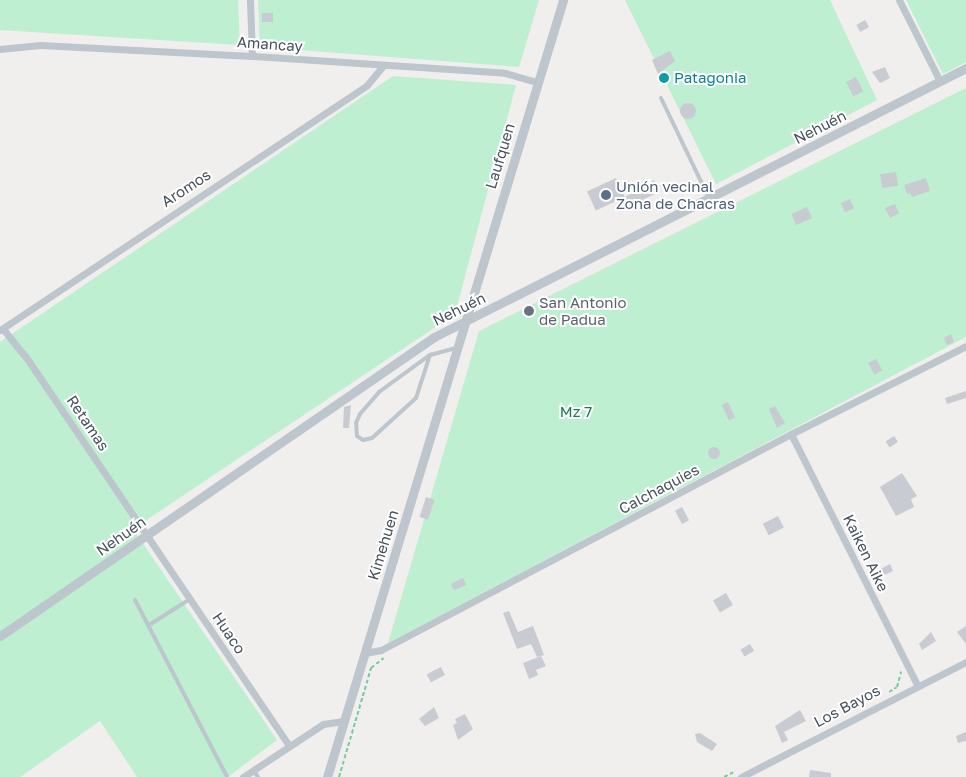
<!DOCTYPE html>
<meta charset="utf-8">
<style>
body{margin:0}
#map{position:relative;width:966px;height:777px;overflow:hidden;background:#f1eeee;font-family:"Golos Text",sans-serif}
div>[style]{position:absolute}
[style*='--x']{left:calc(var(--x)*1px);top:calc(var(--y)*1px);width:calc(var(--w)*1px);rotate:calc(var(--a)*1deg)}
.green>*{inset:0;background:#bdefd0}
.building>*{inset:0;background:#c8cbd1;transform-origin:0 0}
.round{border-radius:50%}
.path>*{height:2px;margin-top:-1px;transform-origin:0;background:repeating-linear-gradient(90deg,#75cca1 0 4px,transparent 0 6.5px)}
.service>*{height:4px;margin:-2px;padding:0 2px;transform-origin:2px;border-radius:2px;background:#bdc6cd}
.minor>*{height:7px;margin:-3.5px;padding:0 3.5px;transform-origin:3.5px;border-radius:3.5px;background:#bdc6cd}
.tertiary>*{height:9px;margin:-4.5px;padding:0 4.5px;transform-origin:4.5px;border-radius:4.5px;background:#bdc6cd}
.dots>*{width:14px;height:14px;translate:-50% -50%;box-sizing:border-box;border:2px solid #fff;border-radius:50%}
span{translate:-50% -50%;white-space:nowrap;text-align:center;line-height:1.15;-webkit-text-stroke:4px #fff;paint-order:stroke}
.street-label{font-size:15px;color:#47525c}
.culture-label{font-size:15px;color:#0d838f}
.left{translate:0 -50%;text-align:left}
.service-label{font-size:15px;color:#4e5e75}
.worship-label{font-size:15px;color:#5b616d}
.park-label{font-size:15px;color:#177d4a}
</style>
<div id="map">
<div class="green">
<div style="clip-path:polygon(0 0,238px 0,240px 45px,0 30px)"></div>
<div style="clip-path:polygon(258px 0,539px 0,519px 67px,260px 47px)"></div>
<div style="clip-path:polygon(625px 0,830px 0,877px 100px,716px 184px)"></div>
<div style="clip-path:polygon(906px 0,966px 0,966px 62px,943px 74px)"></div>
<div style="clip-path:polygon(393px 76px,516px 85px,455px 314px,133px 529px,277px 740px,228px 777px,137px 777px,100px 721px,20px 777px,0 777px,0 342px)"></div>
<div style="clip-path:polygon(966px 88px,966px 337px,388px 643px,479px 331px)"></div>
</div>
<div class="building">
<div style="left:273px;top:13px;width:9px;height:11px;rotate:90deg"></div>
<div style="left:865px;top:20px;width:8px;height:10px;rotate:60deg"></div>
<div style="clip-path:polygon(670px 51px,675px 61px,658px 74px,652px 60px)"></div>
<div style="clip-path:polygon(885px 67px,890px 78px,880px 83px,872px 72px)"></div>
<div style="left:856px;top:77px;width:16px;height:11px;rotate:63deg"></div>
<div class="round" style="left:680px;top:103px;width:16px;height:16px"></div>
<div style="left:896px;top:172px;width:14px;height:16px;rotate:82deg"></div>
<div style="left:616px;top:178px;width:21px;height:32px;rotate:65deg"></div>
<div style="clip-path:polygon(926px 178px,930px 191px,912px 197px,910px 193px,907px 194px,904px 185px)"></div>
<div style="clip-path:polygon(654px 180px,659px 192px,630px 206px,625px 197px)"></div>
<div style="left:850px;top:199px;width:10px;height:10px;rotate:66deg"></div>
<div style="clip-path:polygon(895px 204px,899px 213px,890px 218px,885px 208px)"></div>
<div style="left:807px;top:207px;width:12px;height:17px;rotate:66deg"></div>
<div style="clip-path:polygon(951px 334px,954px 342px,947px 345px,944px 338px)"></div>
<div style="left:876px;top:359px;width:13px;height:9px;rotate:61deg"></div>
<div style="clip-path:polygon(966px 391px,966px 398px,947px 404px,945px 398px)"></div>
<div style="left:728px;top:402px;width:17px;height:7px;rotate:65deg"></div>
<div style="clip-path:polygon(351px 405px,349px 428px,343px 428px,344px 407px)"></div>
<div style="clip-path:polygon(775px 406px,785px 423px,777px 428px,769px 409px)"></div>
<div style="left:894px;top:436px;width:7px;height:10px;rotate:56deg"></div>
<div class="round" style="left:708px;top:447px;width:12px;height:12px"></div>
<div style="clip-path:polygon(902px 473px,917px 496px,911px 499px,914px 507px,896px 516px,880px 487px)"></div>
<div style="left:426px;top:497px;width:9px;height:21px;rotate:18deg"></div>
<div style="left:682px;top:507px;width:15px;height:8px;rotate:62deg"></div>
<div style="left:778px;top:516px;width:13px;height:17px;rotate:63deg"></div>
<div style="clip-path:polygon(890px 564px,893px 571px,878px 578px,875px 572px)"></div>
<div style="clip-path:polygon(463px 578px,466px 585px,454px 590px,451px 584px)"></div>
<div style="left:726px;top:593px;width:14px;height:15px;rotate:60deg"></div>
<div style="clip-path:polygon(509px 611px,518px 632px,533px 626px,544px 655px,537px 657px,531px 644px,517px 649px,503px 613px)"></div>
<div style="clip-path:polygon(966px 626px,966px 644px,957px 632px)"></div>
<div style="clip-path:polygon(931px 632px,936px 641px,922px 650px,919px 644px)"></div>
<div style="left:750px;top:644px;width:8px;height:11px;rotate:60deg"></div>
<div style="clip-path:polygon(541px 656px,546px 666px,536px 670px,538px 675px,529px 679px,523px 663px)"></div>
<div style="left:441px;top:667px;width:9px;height:16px;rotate:63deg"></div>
<div style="clip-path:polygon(434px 707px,439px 718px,425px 726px,419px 719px)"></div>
<div style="clip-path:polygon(800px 710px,806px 721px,784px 732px,788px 740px,782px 743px,775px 726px)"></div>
<div style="clip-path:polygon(465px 714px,473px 729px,458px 740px,453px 725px,457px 723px,455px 719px)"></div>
<div style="clip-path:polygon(966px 732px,966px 741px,958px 743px,956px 736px)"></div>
<div style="clip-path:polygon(700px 733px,717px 744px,712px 751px,697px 742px,695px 734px)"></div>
<div style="clip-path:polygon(810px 770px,831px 773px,831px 777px,809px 777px)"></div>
</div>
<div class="path">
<div style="--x:889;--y:692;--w:9;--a:-32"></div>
<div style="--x:897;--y:687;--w:16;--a:-75"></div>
<div style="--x:339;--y:777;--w:114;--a:-73.6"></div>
<div style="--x:371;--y:668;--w:16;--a:-38"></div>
<div style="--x:724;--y:777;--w:13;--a:-27"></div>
</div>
<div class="service">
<div style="--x:661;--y:98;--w:111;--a:64.4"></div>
<div style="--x:430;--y:355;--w:45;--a:108"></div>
<div style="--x:416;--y:398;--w:59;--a:137.7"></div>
<div style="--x:372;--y:438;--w:9;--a:167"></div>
<div style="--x:363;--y:440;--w:7;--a:-146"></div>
<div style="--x:357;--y:436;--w:13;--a:-94"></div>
<div style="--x:356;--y:423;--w:10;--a:-66"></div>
<div style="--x:360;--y:414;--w:29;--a:-49"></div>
<div style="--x:379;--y:392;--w:63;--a:-36"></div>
<div style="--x:430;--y:355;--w:28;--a:-15"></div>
<div style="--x:135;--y:600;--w:199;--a:62.5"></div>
<div style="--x:149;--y:625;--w:49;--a:-32.4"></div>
<div style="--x:253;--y:770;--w:9;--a:54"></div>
</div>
<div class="minor">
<div style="--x:250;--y:0;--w:56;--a:88"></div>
<div style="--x:899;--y:0;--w:91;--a:63.2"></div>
<div style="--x:0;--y:49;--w:40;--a:-5.7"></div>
<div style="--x:40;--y:45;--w:212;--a:3"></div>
<div style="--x:252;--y:56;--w:254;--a:3.8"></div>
<div style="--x:505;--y:73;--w:33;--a:16"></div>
<div style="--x:3;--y:329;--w:36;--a:51"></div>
<div style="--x:26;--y:357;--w:469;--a:55.9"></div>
<div style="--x:0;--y:330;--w:441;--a:-33.7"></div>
<div style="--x:367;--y:85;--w:25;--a:-50"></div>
<div style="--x:791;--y:434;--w:281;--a:63.3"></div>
<div style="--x:365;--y:653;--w:16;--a:-11"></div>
<div style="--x:381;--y:650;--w:463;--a:-27.8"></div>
<div style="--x:791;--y:434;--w:196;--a:-26.7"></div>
<div style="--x:243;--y:777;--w:96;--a:-33.5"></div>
<div style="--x:323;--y:724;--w:21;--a:-8"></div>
<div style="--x:741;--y:777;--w:253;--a:-27.1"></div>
</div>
<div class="tertiary">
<div style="--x:0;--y:636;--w:527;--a:-34.56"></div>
<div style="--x:434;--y:337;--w:596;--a:-26.82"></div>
<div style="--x:327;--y:777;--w:812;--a:-73.1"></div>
</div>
<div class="dots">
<div style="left:664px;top:78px;background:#0f9aa8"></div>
<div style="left:606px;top:195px;background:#5c6f8a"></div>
<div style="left:529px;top:311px;background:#6b7280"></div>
</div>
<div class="street-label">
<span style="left:270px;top:44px;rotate:4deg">Amancay</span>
<span style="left:820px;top:127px;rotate:-27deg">Nehuén</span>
<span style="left:500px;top:156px;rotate:-73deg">Laufquen</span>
<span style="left:186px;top:188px;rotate:-33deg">Aromos</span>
<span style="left:459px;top:309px;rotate:-26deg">Nehuén</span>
<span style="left:88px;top:423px;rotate:56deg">Retamas</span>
<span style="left:659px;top:489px;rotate:-28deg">Calchaquies</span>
<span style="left:121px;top:536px;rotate:-35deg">Nehuén</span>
<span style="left:383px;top:545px;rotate:-73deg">Kimehuen</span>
<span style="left:866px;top:553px;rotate:64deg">Kaiken Aike</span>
<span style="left:229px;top:633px;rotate:56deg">Huaco</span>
<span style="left:847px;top:706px;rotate:-28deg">Los Bayos</span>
</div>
<div class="culture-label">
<span class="left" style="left:674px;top:78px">Patagonia</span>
</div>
<div class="service-label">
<span class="left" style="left:616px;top:195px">Unión vecinal<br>Zona de Chacras</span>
</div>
<div class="worship-label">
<span class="left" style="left:539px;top:311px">San Antonio<br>de Padua</span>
</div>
<div class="park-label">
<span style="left:576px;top:412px">Mz 7</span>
</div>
</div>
